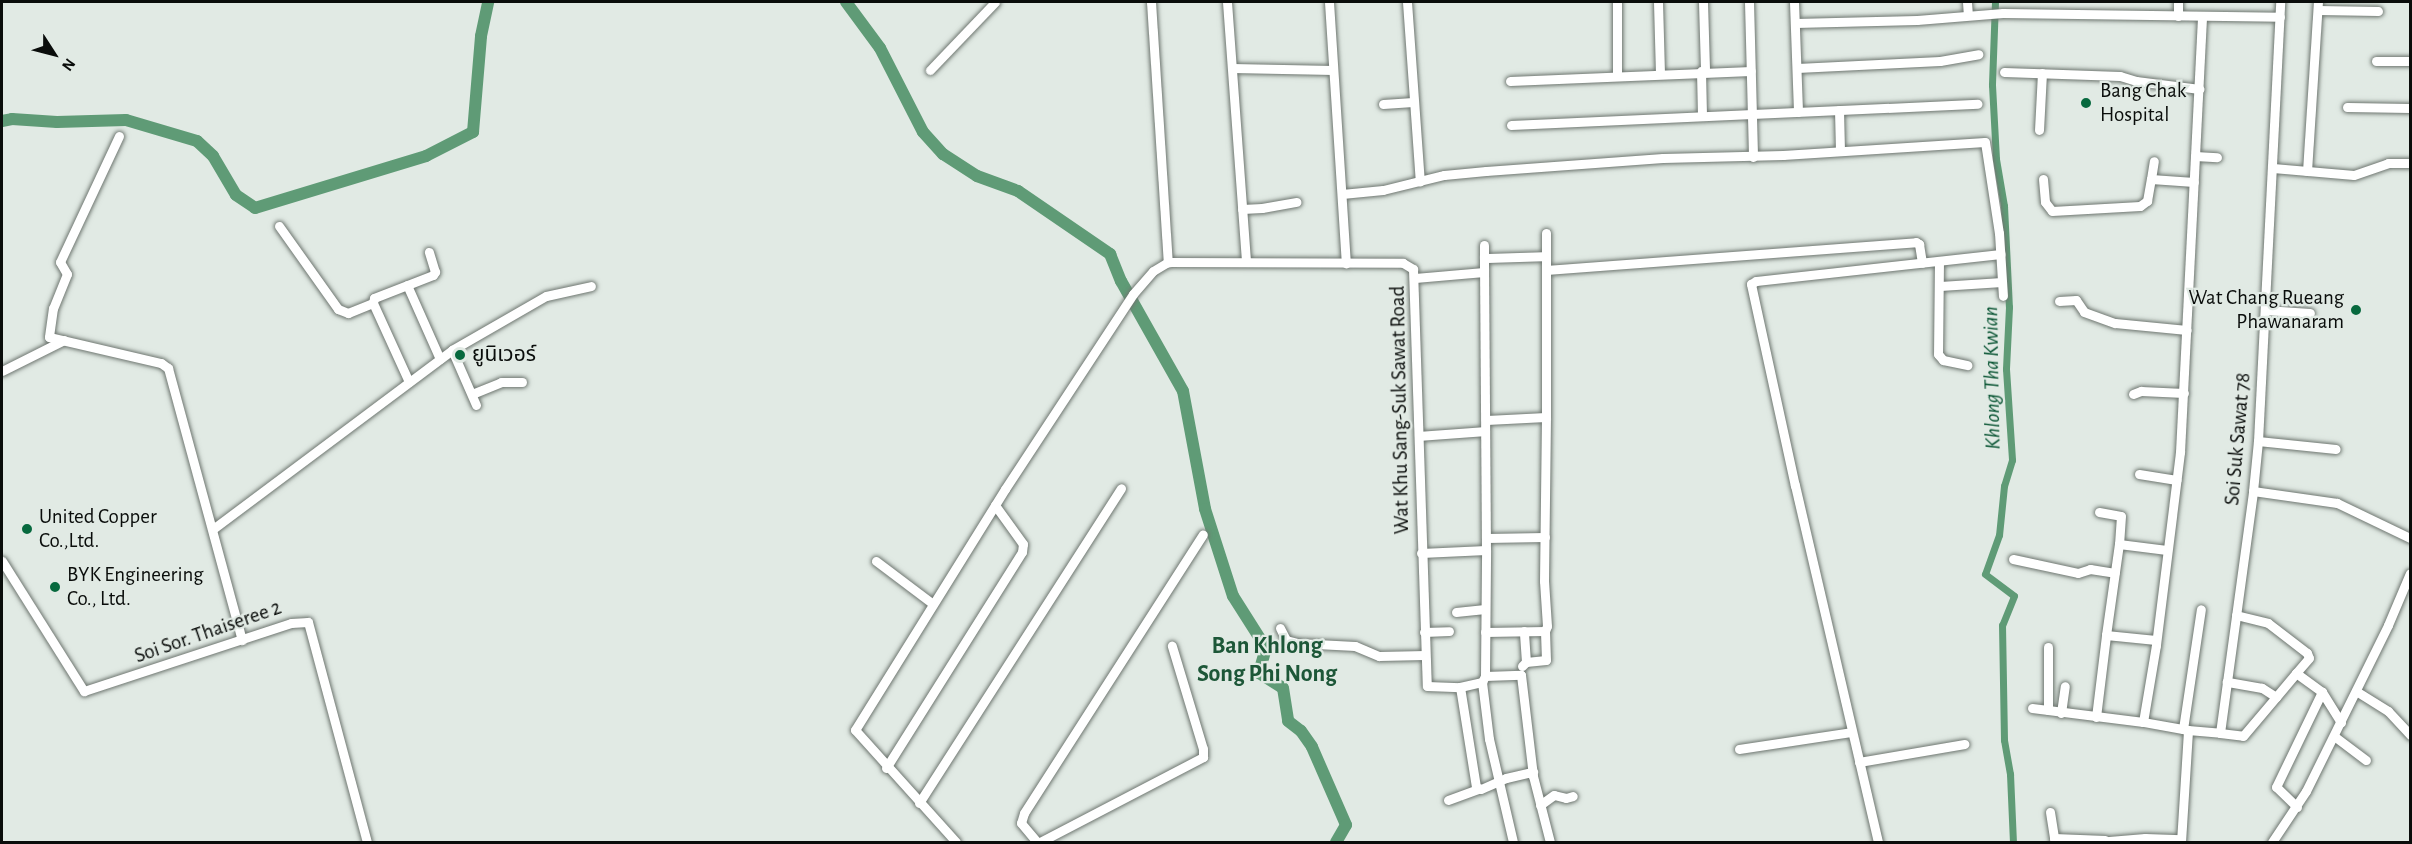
<!DOCTYPE html>
<meta charset="utf-8">
<style>
body{margin:0}
#map{position:relative;width:2412px;height:844px;overflow:hidden;background:#e1eae4;font-family:"Alegreya Sans","Noto Sans Thai",sans-serif}
div>[style]{position:absolute}
[style*='--x']{left:calc(var(--x)*1px);top:calc(var(--y)*1px);width:calc(var(--w)*1px);rotate:calc(var(--a)*1deg)}
.canal>*{height:7px;margin:-3.5px;padding:0 3.5px;transform-origin:3.5px;border-radius:3.5px;background:#5f9b76}
.river>*{height:12px;margin:-6px;padding:0 6px;transform-origin:6px;border-radius:6px;background:#5f9b76}
.roads{filter:drop-shadow(0 0 2px #6e7670) drop-shadow(0 0 2px #6e7670)}
.minor>*{height:9px;margin:-4.5px;padding:0 4.5px;transform-origin:4.5px;border-radius:4.5px;background:#fff}
.dots>*{width:16px;height:16px;translate:-50% -50%;box-sizing:border-box;border:3px solid #e1eae4;border-radius:50%}
span{translate:-50% -50%;white-space:nowrap;text-align:center;line-height:1.15;-webkit-text-stroke:4.5px #e1eae4;paint-order:stroke}
.poi-label{font-size:21px;color:#0a0d0b}
.left{translate:0 -50%;text-align:left}
.right{translate:-100% -50%;text-align:right}
.street-label{font-size:21px;color:#0a0d0b}
.water-label{font-size:22px;color:#055230;font-style:italic}
.quarter-label{font-size:24px;color:#1d5738;font-weight:700}
.frame{position:absolute;inset:0;border:3px solid #0a0d0b;pointer-events:none}
.north{position:absolute;left:24px;top:24px;width:60px;height:60px;-webkit-text-stroke:4px #e1eae4;paint-order:stroke;rotate:126deg;font-size:16px;font-weight:700;line-height:24px;text-align:center;color:#0a0d0b}
.north::after{content:'';display:block;margin:auto;width:21px;height:27px;background:#0a0d0b;clip-path:polygon(50% 0,100% 100%,50% 72%,0 100%)}
</style>
<div id="map">
<div class="canal">
<div style="--x:1995;--y:2;--w:83;--a:92.1"></div>
<div style="--x:1992;--y:85;--w:74;--a:86.9"></div>
<div style="--x:1996;--y:159;--w:48;--a:80.3"></div>
<div style="--x:2004;--y:206;--w:101;--a:87.2"></div>
<div style="--x:2009;--y:307;--w:62;--a:92.8"></div>
<div style="--x:2006;--y:369;--w:91;--a:86.2"></div>
<div style="--x:2012;--y:460;--w:27;--a:107"></div>
<div style="--x:2004;--y:486;--w:49;--a:95.8"></div>
<div style="--x:1999;--y:535;--w:41;--a:109.7"></div>
<div style="--x:1985;--y:574;--w:36;--a:37"></div>
<div style="--x:2014;--y:596;--w:31;--a:112"></div>
<div style="--x:2002;--y:625;--w:115;--a:89"></div>
<div style="--x:2004;--y:740;--w:35;--a:80"></div>
<div style="--x:2010;--y:774;--w:68;--a:87.5"></div>
</div>
<div class="river">
<div style="--x:846;--y:2;--w:57;--a:53.5"></div>
<div style="--x:880;--y:48;--w:94;--a:62.9"></div>
<div style="--x:923;--y:132;--w:30;--a:48"></div>
<div style="--x:943;--y:154;--w:40;--a:32.9"></div>
<div style="--x:977;--y:176;--w:44;--a:20.1"></div>
<div style="--x:1018;--y:191;--w:112;--a:34.4"></div>
<div style="--x:1110;--y:254;--w:29;--a:68"></div>
<div style="--x:1121;--y:281;--w:126;--a:60.6"></div>
<div style="--x:1183;--y:391;--w:120;--a:79.4"></div>
<div style="--x:1205;--y:509;--w:91;--a:72.2"></div>
<div style="--x:1233;--y:596;--w:62;--a:57.6"></div>
<div style="--x:1266;--y:648;--w:26;--a:106"></div>
<div style="--x:1259;--y:673;--w:28;--a:32"></div>
<div style="--x:1283;--y:688;--w:33;--a:81"></div>
<div style="--x:1288;--y:721;--w:16;--a:38"></div>
<div style="--x:1301;--y:731;--w:19;--a:55"></div>
<div style="--x:1312;--y:747;--w:85;--a:66.4"></div>
<div style="--x:1346;--y:825;--w:20;--a:120"></div>
<div style="--x:2;--y:121;--w:10;--a:-11"></div>
<div style="--x:12;--y:119;--w:45;--a:3.8"></div>
<div style="--x:57;--y:122;--w:69;--a:-1.7"></div>
<div style="--x:126;--y:120;--w:74;--a:16.5"></div>
<div style="--x:197;--y:141;--w:22;--a:43"></div>
<div style="--x:213;--y:156;--w:45;--a:59.5"></div>
<div style="--x:236;--y:195;--w:23;--a:34"></div>
<div style="--x:255;--y:208;--w:179;--a:-16.9"></div>
<div style="--x:426;--y:156;--w:53;--a:-27.1"></div>
<div style="--x:473;--y:132;--w:96;--a:-85.2"></div>
<div style="--x:481;--y:36;--w:35;--a:-78"></div>
</div>
<div class="roads">
<div class="minor">
<div style="--x:1151;--y:2;--w:261;--a:86.3"></div>
<div style="--x:1227;--y:2;--w:260;--a:85.8"></div>
<div style="--x:1329;--y:2;--w:262;--a:86.3"></div>
<div style="--x:1407;--y:2;--w:180;--a:85.9"></div>
<div style="--x:1617;--y:2;--w:74;--a:90"></div>
<div style="--x:1658;--y:2;--w:72;--a:88.4"></div>
<div style="--x:1703;--y:2;--w:69;--a:88.3"></div>
<div style="--x:1749;--y:2;--w:155;--a:88.5"></div>
<div style="--x:1794;--y:2;--w:110;--a:87.9"></div>
<div style="--x:1967;--y:2;--w:13;--a:86"></div>
<div style="--x:2318;--y:10;--w:60;--a:1"></div>
<div style="--x:2178;--y:16;--w:14;--a:-90"></div>
<div style="--x:1795;--y:23;--w:122;--a:-1.4"></div>
<div style="--x:1917;--y:20;--w:86;--a:-4.7"></div>
<div style="--x:2003;--y:13;--w:277;--a:0.8"></div>
<div style="--x:2376;--y:61;--w:34;--a:0"></div>
<div style="--x:1232;--y:68;--w:101;--a:1.1"></div>
<div style="--x:1797;--y:68;--w:143;--a:-2.8"></div>
<div style="--x:1940;--y:61;--w:39;--a:-10"></div>
<div style="--x:930;--y:70;--w:94;--a:-46.3"></div>
<div style="--x:1701;--y:71;--w:45;--a:88.7"></div>
<div style="--x:2004;--y:72;--w:116;--a:2"></div>
<div style="--x:2120;--y:76;--w:17;--a:17"></div>
<div style="--x:2136;--y:81;--w:64;--a:7.2"></div>
<div style="--x:1510;--y:81;--w:241;--a:-2.4"></div>
<div style="--x:1383;--y:104;--w:30;--a:-4"></div>
<div style="--x:2347;--y:107;--w:63;--a:0.9"></div>
<div style="--x:1839;--y:110;--w:41;--a:88.6"></div>
<div style="--x:1511;--y:125;--w:467;--a:-2.6"></div>
<div style="--x:2039;--y:130;--w:57;--a:-87"></div>
<div style="--x:119;--y:136;--w:139;--a:115.1"></div>
<div style="--x:60;--y:262;--w:14;--a:60"></div>
<div style="--x:67;--y:274;--w:37;--a:112"></div>
<div style="--x:53;--y:308;--w:29;--a:98"></div>
<div style="--x:49;--y:337;--w:115;--a:13.1"></div>
<div style="--x:161;--y:363;--w:9;--a:36"></div>
<div style="--x:168;--y:368;--w:282;--a:74.8"></div>
<div style="--x:2195;--y:156;--w:22;--a:3"></div>
<div style="--x:2273;--y:168;--w:81;--a:4.9"></div>
<div style="--x:2354;--y:175;--w:36;--a:-19"></div>
<div style="--x:2388;--y:163;--w:22;--a:0"></div>
<div style="--x:2307;--y:171;--w:169;--a:-86.3"></div>
<div style="--x:2043;--y:179;--w:23;--a:85"></div>
<div style="--x:2045;--y:202;--w:11;--a:52"></div>
<div style="--x:2052;--y:211;--w:88;--a:-3.3"></div>
<div style="--x:2140;--y:206;--w:9;--a:-36"></div>
<div style="--x:2147;--y:201;--w:22;--a:-80"></div>
<div style="--x:2151;--y:179;--w:43;--a:4"></div>
<div style="--x:2151;--y:179;--w:18;--a:-81"></div>
<div style="--x:1342;--y:194;--w:41;--a:-5.6"></div>
<div style="--x:1383;--y:190;--w:63;--a:-13.8"></div>
<div style="--x:1444;--y:175;--w:42;--a:-5.4"></div>
<div style="--x:1486;--y:171;--w:177;--a:-4.2"></div>
<div style="--x:1663;--y:158;--w:120;--a:-1.4"></div>
<div style="--x:1783;--y:155;--w:202;--a:-3.7"></div>
<div style="--x:1985;--y:142;--w:92;--a:81.3"></div>
<div style="--x:1999;--y:233;--w:63;--a:86.4"></div>
<div style="--x:1242;--y:209;--w:20;--a:-3"></div>
<div style="--x:1262;--y:208;--w:35;--a:-10"></div>
<div style="--x:279;--y:226;--w:102;--a:54.6"></div>
<div style="--x:338;--y:309;--w:11;--a:22"></div>
<div style="--x:348;--y:313;--w:27;--a:-22"></div>
<div style="--x:1546;--y:233;--w:184;--a:90"></div>
<div style="--x:1484;--y:245;--w:13;--a:90"></div>
<div style="--x:1939;--y:261;--w:93;--a:90.6"></div>
<div style="--x:1938;--y:354;--w:8;--a:50"></div>
<div style="--x:1943;--y:360;--w:25;--a:12"></div>
<div style="--x:1546;--y:270;--w:371;--a:-4.3"></div>
<div style="--x:1916;--y:242;--w:4;--a:34"></div>
<div style="--x:1919;--y:244;--w:19;--a:81"></div>
<div style="--x:1415;--y:278;--w:69;--a:-5"></div>
<div style="--x:407;--y:285;--w:81;--a:66"></div>
<div style="--x:1940;--y:286;--w:62;--a:-3.7"></div>
<div style="--x:2059;--y:301;--w:17;--a:-3"></div>
<div style="--x:2076;--y:300;--w:14;--a:56"></div>
<div style="--x:2084;--y:312;--w:33;--a:20"></div>
<div style="--x:2115;--y:323;--w:72;--a:5.6"></div>
<div style="--x:2265;--y:310;--w:45;--a:3.8"></div>
<div style="--x:452;--y:350;--w:60;--a:66.4"></div>
<div style="--x:2;--y:371;--w:69;--a:-26.6"></div>
<div style="--x:409;--y:382;--w:87;--a:-114.5"></div>
<div style="--x:373;--y:303;--w:5;--a:-79"></div>
<div style="--x:374;--y:298;--w:63;--a:-21.3"></div>
<div style="--x:433;--y:275;--w:4;--a:-56"></div>
<div style="--x:435;--y:272;--w:21;--a:-107"></div>
<div style="--x:472;--y:394;--w:31;--a:-22"></div>
<div style="--x:501;--y:382;--w:21;--a:0"></div>
<div style="--x:2133;--y:394;--w:9;--a:-21"></div>
<div style="--x:2141;--y:391;--w:43;--a:2.7"></div>
<div style="--x:1419;--y:436;--w:66;--a:-4.3"></div>
<div style="--x:2258;--y:441;--w:78;--a:5.9"></div>
<div style="--x:2139;--y:474;--w:38;--a:9"></div>
<div style="--x:2253;--y:491;--w:85;--a:8.1"></div>
<div style="--x:2337;--y:503;--w:81;--a:25.6"></div>
<div style="--x:2099;--y:512;--w:22;--a:10"></div>
<div style="--x:2121;--y:516;--w:28;--a:94"></div>
<div style="--x:213;--y:529;--w:299;--a:-36.8"></div>
<div style="--x:452;--y:350;--w:108;--a:-29.9"></div>
<div style="--x:546;--y:296;--w:46;--a:-12.5"></div>
<div style="--x:1486;--y:538;--w:59;--a:-1"></div>
<div style="--x:1421;--y:553;--w:65;--a:-2.6"></div>
<div style="--x:2013;--y:559;--w:66;--a:12.2"></div>
<div style="--x:2078;--y:573;--w:13;--a:-18"></div>
<div style="--x:2090;--y:569;--w:25;--a:9"></div>
<div style="--x:2;--y:561;--w:154;--a:57.8"></div>
<div style="--x:84;--y:691;--w:218;--a:-18.2"></div>
<div style="--x:291;--y:623;--w:17;--a:-3"></div>
<div style="--x:308;--y:622;--w:228;--a:75"></div>
<div style="--x:876;--y:561;--w:71;--a:37"></div>
<div style="--x:1456;--y:612;--w:29;--a:-6"></div>
<div style="--x:2236;--y:615;--w:33;--a:14"></div>
<div style="--x:2268;--y:623;--w:49;--a:37.6"></div>
<div style="--x:2307;--y:653;--w:5;--a:68"></div>
<div style="--x:2309;--y:658;--w:20;--a:131"></div>
<div style="--x:1280;--y:628;--w:13;--a:63"></div>
<div style="--x:1286;--y:640;--w:11;--a:15"></div>
<div style="--x:1297;--y:643;--w:58;--a:3"></div>
<div style="--x:1355;--y:646;--w:26;--a:23"></div>
<div style="--x:1379;--y:656;--w:46;--a:-1.2"></div>
<div style="--x:1424;--y:632;--w:25;--a:-2"></div>
<div style="--x:1485;--y:632;--w:60;--a:-1"></div>
<div style="--x:1545;--y:631;--w:5;--a:-68"></div>
<div style="--x:1547;--y:626;--w:45;--a:-93.8"></div>
<div style="--x:1544;--y:581;--w:164;--a:-89.3"></div>
<div style="--x:1546;--y:417;--w:60;--a:177.1"></div>
<div style="--x:2106;--y:635;--w:92;--a:-81.9"></div>
<div style="--x:2119;--y:544;--w:48;--a:7.1"></div>
<div style="--x:2048;--y:647;--w:63;--a:90"></div>
<div style="--x:1526;--y:662;--w:20;--a:-6"></div>
<div style="--x:1546;--y:660;--w:29;--a:-92"></div>
<div style="--x:1522;--y:666;--w:6;--a:-45"></div>
<div style="--x:1526;--y:662;--w:31;--a:-94"></div>
<div style="--x:1485;--y:676;--w:36;--a:-2"></div>
<div style="--x:1521;--y:675;--w:102;--a:83.2"></div>
<div style="--x:1533;--y:776;--w:68;--a:75.6"></div>
<div style="--x:1460;--y:687;--w:101;--a:80.9"></div>
<div style="--x:1476;--y:787;--w:5;--a:22"></div>
<div style="--x:1481;--y:789;--w:27;--a:-24"></div>
<div style="--x:1506;--y:778;--w:28;--a:-13"></div>
<div style="--x:2356;--y:691;--w:38;--a:32"></div>
<div style="--x:2388;--y:711;--w:33;--a:47"></div>
<div style="--x:2276;--y:697;--w:31;--a:-50"></div>
<div style="--x:2296;--y:673;--w:32;--a:36"></div>
<div style="--x:2322;--y:692;--w:36;--a:58"></div>
<div style="--x:2032;--y:708;--w:112;--a:7.2"></div>
<div style="--x:2061;--y:713;--w:27;--a:-82"></div>
<div style="--x:2096;--y:717;--w:83;--a:-83"></div>
<div style="--x:2106;--y:635;--w:50;--a:5.7"></div>
<div style="--x:2183;--y:729;--w:121;--a:-81.5"></div>
<div style="--x:2188;--y:730;--w:46;--a:-169.9"></div>
<div style="--x:2143;--y:722;--w:78;--a:-80.4"></div>
<div style="--x:2156;--y:645;--w:194;--a:-82.9"></div>
<div style="--x:2180;--y:452;--w:436;--a:-87.1"></div>
<div style="--x:2220;--y:733;--w:23;--a:7"></div>
<div style="--x:2243;--y:736;--w:51;--a:-49.8"></div>
<div style="--x:2276;--y:697;--w:17;--a:-147"></div>
<div style="--x:2262;--y:688;--w:36;--a:-170"></div>
<div style="--x:2334;--y:736;--w:40;--a:37"></div>
<div style="--x:1739;--y:749;--w:113;--a:-8.6"></div>
<div style="--x:1859;--y:762;--w:107;--a:-9.7"></div>
<div style="--x:886;--y:768;--w:255;--a:-57.8"></div>
<div style="--x:1022;--y:552;--w:8;--a:-83"></div>
<div style="--x:1023;--y:544;--w:48;--a:-125.7"></div>
<div style="--x:1448;--y:800;--w:32;--a:-20"></div>
<div style="--x:919;--y:803;--w:374;--a:-57.3"></div>
<div style="--x:1540;--y:805;--w:17;--a:-36"></div>
<div style="--x:1554;--y:795;--w:12;--a:14"></div>
<div style="--x:1566;--y:798;--w:7;--a:-16"></div>
<div style="--x:2297;--y:807;--w:29;--a:-136"></div>
<div style="--x:2276;--y:787;--w:106;--a:-64.2"></div>
<div style="--x:2050;--y:812;--w:26;--a:81"></div>
<div style="--x:956;--y:842;--w:151;--a:-132"></div>
<div style="--x:855;--y:730;--w:284;--a:-58.1"></div>
<div style="--x:1005;--y:489;--w:233;--a:-56.7"></div>
<div style="--x:1133;--y:294;--w:30;--a:-49"></div>
<div style="--x:1153;--y:271;--w:17;--a:-31"></div>
<div style="--x:1168;--y:262;--w:235;--a:0.2"></div>
<div style="--x:1403;--y:263;--w:12;--a:31"></div>
<div style="--x:1413;--y:269;--w:417;--a:88.1"></div>
<div style="--x:1427;--y:686;--w:33;--a:2"></div>
<div style="--x:1460;--y:687;--w:23;--a:-13"></div>
<div style="--x:1037;--y:842;--w:25;--a:-130"></div>
<div style="--x:1021;--y:823;--w:10;--a:-73"></div>
<div style="--x:1024;--y:813;--w:331;--a:-57.3"></div>
<div style="--x:1040;--y:842;--w:184;--a:-27.5"></div>
<div style="--x:1203;--y:757;--w:8;--a:-90"></div>
<div style="--x:1203;--y:749;--w:108;--a:-106.8"></div>
<div style="--x:1513;--y:842;--w:106;--a:-103.1"></div>
<div style="--x:1489;--y:739;--w:57;--a:-97"></div>
<div style="--x:1482;--y:682;--w:7;--a:-63"></div>
<div style="--x:1485;--y:676;--w:126;--a:-89.5"></div>
<div style="--x:1486;--y:550;--w:292;--a:-90.4"></div>
<div style="--x:1484;--y:258;--w:62;--a:-1.8"></div>
<div style="--x:1878;--y:842;--w:366;--a:-103.1"></div>
<div style="--x:1795;--y:486;--w:207;--a:-102.3"></div>
<div style="--x:1751;--y:284;--w:6;--a:-31"></div>
<div style="--x:1756;--y:281;--w:246;--a:-6.3"></div>
<div style="--x:2055;--y:842;--w:4;--a:-104"></div>
<div style="--x:2054;--y:838;--w:51;--a:2.2"></div>
<div style="--x:2097;--y:842;--w:48;--a:-4.8"></div>
<div style="--x:2145;--y:838;--w:36;--a:2"></div>
<div style="--x:2181;--y:842;--w:112;--a:-86.4"></div>
<div style="--x:2188;--y:730;--w:32;--a:5"></div>
<div style="--x:2220;--y:733;--w:244;--a:-82.2"></div>
<div style="--x:2253;--y:491;--w:50;--a:-84.3"></div>
<div style="--x:2258;--y:441;--w:440;--a:-87.1"></div>
<div style="--x:2272;--y:842;--w:61;--a:-56.3"></div>
<div style="--x:2306;--y:791;--w:185;--a:-63.7"></div>
<div style="--x:2388;--y:625;--w:56;--a:-67.1"></div>
</div>
</div>
<div class="dots">
<div style="left:2086px;top:103px;background:#07693e"></div>
<div style="left:2356px;top:310px;background:#07693e"></div>
<div style="left:460px;top:355px;background:#07693e"></div>
<div style="left:27px;top:529px;background:#07693e"></div>
<div style="left:55px;top:587px;background:#07693e"></div>
</div>
<div class="poi-label">
<span class="left" style="left:2100px;top:103px">Bang Chak<br>Hospital</span>
<span class="right" style="left:2344px;top:310px">Wat Chang Rueang<br>Phawanaram</span>
<span class="left" style="left:472px;top:355px">ยูนิเวอร์</span>
<span class="left" style="left:39px;top:529px">United Copper<br>Co.,Ltd.</span>
<span class="left" style="left:67px;top:587px">BYK Engineering<br>Co., Ltd.</span>
</div>
<div class="street-label">
<span style="left:1400px;top:410px;rotate:-91deg">Wat Khu Sang-Suk Sawat Road</span>
<span style="left:2238px;top:439px;rotate:-85deg">Soi Suk Sawat 78</span>
<span style="left:208px;top:632px;rotate:-19deg">Soi Sor. Thaiseree 2</span>
</div>
<div class="water-label">
<span style="left:1992px;top:378px;rotate:-91deg">Khlong Tha Kwian</span>
</div>
<div class="quarter-label">
<span style="left:1267px;top:661px">Ban Khlong<br>Song Phi Nong</span>
</div>
<div class="frame"></div>
<div class="north">N</div>
</div>
